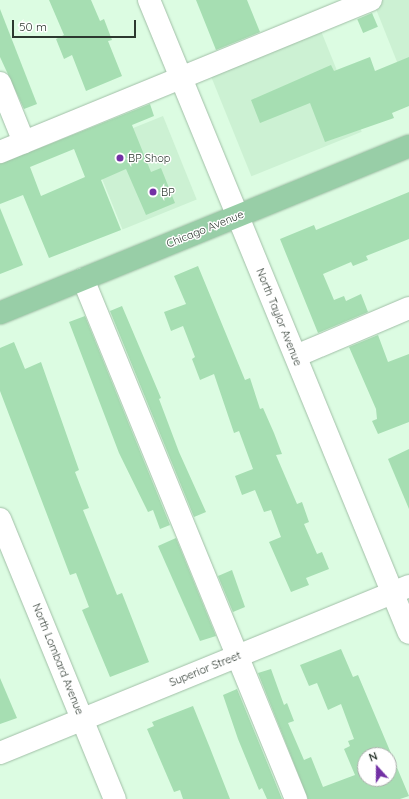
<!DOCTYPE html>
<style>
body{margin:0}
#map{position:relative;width:409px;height:799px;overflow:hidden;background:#dcfce2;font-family:Quicksand,sans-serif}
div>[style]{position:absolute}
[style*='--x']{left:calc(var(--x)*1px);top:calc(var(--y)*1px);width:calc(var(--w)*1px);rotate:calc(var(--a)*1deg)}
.built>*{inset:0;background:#ccf1d3;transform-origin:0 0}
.building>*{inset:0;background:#a6deb2;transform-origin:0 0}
.roads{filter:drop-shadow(0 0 1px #a1bfa7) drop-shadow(0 0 1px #a1bfa7)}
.minor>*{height:22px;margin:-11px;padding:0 11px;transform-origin:11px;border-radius:11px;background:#fff}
.major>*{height:22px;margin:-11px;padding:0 11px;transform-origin:11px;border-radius:11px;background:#98cea7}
.dots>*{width:11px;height:11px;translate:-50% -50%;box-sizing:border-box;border:2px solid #fff;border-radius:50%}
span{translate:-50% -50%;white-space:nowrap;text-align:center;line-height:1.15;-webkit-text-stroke:3px #fff;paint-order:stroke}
.poi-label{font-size:11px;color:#2c382f}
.left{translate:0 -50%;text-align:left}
.street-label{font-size:11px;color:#2c382f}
.north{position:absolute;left:357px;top:747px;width:40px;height:40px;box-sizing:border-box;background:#fff;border:1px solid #abafac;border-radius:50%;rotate:339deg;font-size:11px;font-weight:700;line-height:16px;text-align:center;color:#2c382f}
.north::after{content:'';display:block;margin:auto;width:14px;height:18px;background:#7331a5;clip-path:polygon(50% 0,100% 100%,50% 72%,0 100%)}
.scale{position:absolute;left:12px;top:20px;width:124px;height:18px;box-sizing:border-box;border:2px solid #2c382f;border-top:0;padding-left:5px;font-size:12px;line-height:14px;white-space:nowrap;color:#2c382f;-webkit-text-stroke:3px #fff;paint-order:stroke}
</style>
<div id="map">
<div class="built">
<div style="clip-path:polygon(383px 0,409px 0,409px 92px,374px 4px)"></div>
<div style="left:319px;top:26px;width:114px;height:119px;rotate:68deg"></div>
<div style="left:163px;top:116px;width:90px;height:80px;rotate:68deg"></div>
</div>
<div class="building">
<div style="clip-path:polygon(49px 0,91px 0,100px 21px,104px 19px,112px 40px,108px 41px,122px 76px,86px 91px,72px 55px,64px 59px,56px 39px,64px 35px)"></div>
<div style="clip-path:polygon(196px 0,247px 0,260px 32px,216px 50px)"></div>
<div style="clip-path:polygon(0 9px,37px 104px,24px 109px,0 57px)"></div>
<div style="left:372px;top:13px;width:15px;height:16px;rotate:67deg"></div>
<div style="clip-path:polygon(370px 57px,375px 71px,409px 57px,409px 106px,392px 113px,394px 118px,325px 142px,310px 103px,260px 123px,251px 100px,331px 65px,334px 71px)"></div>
<div style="clip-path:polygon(evenodd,150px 104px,154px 116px,132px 125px,151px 172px,161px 168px,175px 203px,146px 215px,126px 169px,101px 180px,121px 230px,49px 258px,23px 195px,0 204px,0 164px,150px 104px,74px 149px,85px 177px,41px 196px,30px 167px,74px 149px)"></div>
<div style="clip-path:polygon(409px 192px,409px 239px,366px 256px,368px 260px,353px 266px,351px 262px,323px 274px,334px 300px,344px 296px,346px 301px,361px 294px,368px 312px,318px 333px,280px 239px,314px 225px,316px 230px)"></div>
<div style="clip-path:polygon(0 208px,23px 265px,0 274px)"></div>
<div style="clip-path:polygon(198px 266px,245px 380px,250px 378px,260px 409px,263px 408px,274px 433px,282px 454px,276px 455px,297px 504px,302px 502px,309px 522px,304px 524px,317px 554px,322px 552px,329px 569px,306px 578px,309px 585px,291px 592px,269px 542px,281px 537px,271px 510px,264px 512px,255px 490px,242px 495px,235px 476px,253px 469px,239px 431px,234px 433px,214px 374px,200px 380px,192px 359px,195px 357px,183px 326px,171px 331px,164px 312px,186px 304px,174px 276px)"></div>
<div style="clip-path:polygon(122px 306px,161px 398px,159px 399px,179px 452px,206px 512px,194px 517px,110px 311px)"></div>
<div style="clip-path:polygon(85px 316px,170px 525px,160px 529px,153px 510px,148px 512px,119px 453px,69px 322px)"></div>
<div style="clip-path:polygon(378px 335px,388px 362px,409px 354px,409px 422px,378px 434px,372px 421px,377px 419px,376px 409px,349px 347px)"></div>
<div style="clip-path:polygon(14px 342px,25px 369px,41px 362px,79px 470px,75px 472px,89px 508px,83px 510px,117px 595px,122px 593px,149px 662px,110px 677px,82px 610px,89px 607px,76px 573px,70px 575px,0 391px,0 348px)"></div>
<div style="clip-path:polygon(409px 449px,409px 509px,388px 459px)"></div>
<div style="clip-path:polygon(176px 538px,216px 636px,200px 641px,158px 546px)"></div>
<div style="clip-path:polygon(232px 570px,245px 607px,233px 612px,218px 576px)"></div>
<div style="clip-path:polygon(evenodd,341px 649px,353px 677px,358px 675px,409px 796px,400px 799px,308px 799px,258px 673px,271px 669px,284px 705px,287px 703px,294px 721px,288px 723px,304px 760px,311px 757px,323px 787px,355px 775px,344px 749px,350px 746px,348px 741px,354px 739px,341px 704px,328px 710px,317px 683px,309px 686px,300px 665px,341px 649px,365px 755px,389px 755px,389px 779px,365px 779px,365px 755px)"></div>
<div style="clip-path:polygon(0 678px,17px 718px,0 724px)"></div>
<div style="clip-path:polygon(237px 689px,282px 799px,267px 799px,262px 788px,259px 790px,238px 739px,223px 695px)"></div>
<div style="clip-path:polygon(193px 706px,210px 748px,230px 799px,183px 799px,180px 790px,174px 792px,147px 729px,154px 726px,152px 722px)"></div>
</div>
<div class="roads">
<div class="minor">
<div style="--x:149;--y:0;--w:684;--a:67.67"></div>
<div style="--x:0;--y:83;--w:64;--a:67.9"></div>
<div style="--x:0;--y:152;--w:401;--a:-22.3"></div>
<div style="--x:83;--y:279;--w:562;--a:67.73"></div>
<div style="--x:296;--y:356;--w:123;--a:-23"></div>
<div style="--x:0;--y:519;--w:303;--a:67.7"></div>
<div style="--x:0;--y:753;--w:442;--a:-22.2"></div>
</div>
<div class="major">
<div style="--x:0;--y:313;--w:442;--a:-22.2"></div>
</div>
</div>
<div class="dots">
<div style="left:120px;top:158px;background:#7331a5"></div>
<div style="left:153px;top:192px;background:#7331a5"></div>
</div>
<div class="poi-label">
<span class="left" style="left:128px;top:158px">BP Shop</span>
<span class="left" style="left:161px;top:192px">BP</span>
</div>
<div class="street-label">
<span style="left:205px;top:229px;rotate:-22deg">Chicago Avenue</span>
<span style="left:279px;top:317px;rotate:68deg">North Taylor Avenue</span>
<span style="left:58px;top:659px;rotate:68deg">North Lombard Avenue</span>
<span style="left:205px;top:669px;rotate:-22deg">Superior Street</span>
</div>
<div class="north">N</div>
<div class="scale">50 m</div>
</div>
